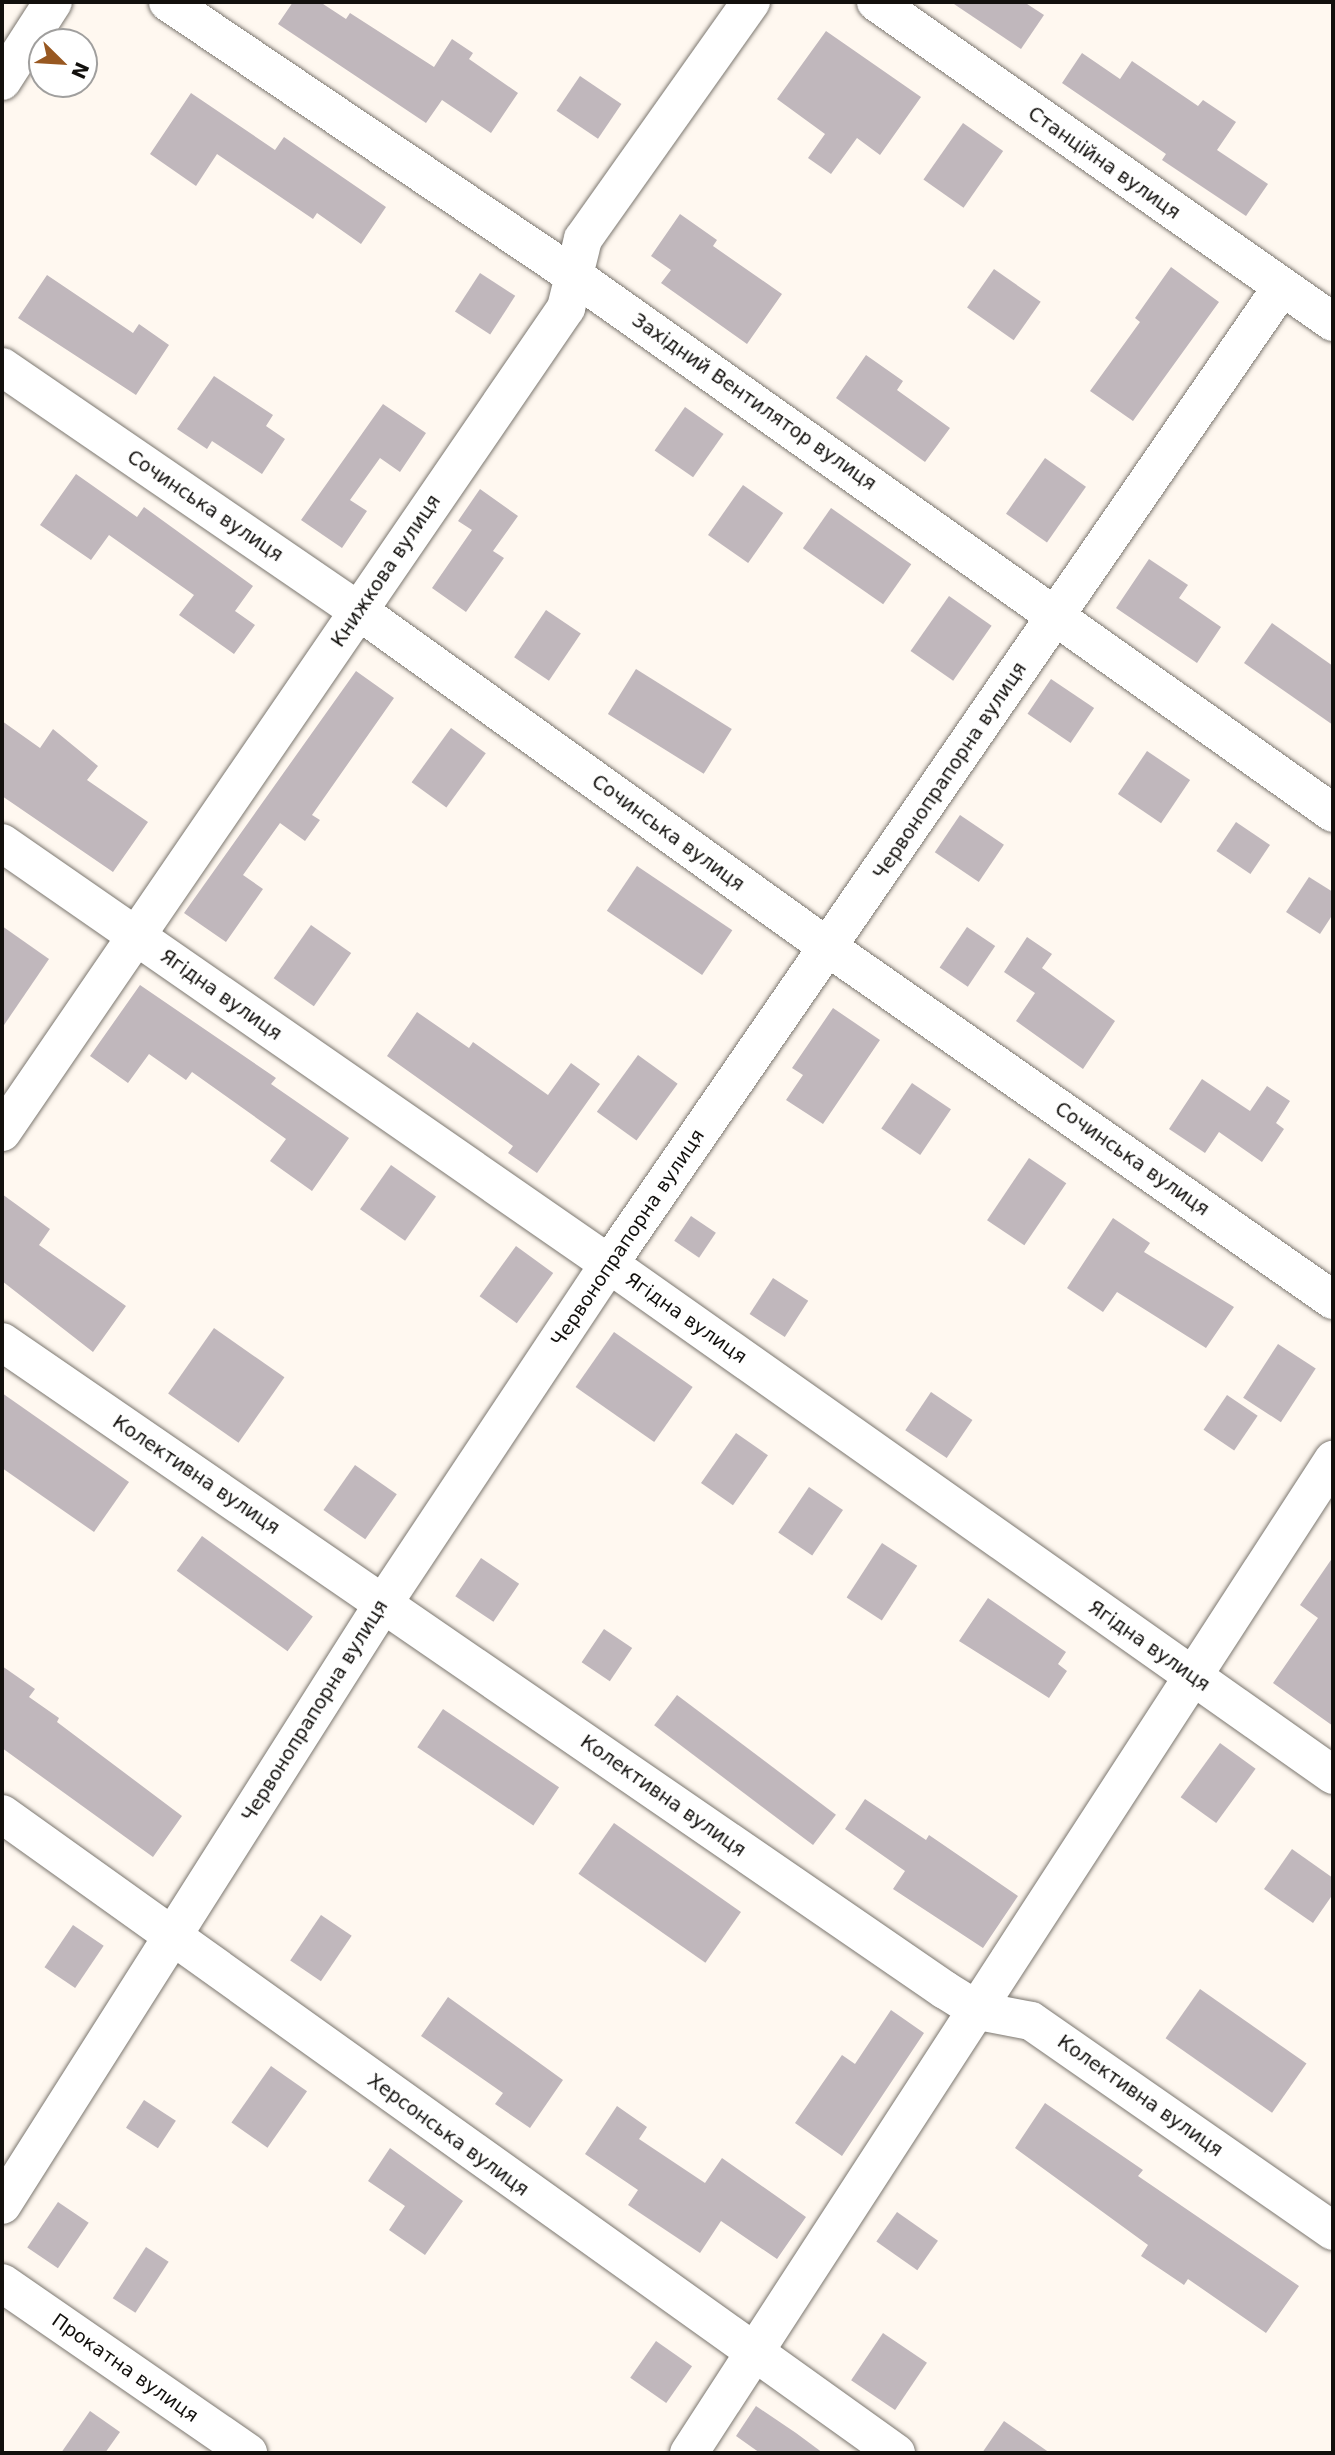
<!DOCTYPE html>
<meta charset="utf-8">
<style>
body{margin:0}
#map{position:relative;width:1335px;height:2455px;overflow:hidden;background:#fff8f0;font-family:"DejaVu Sans",sans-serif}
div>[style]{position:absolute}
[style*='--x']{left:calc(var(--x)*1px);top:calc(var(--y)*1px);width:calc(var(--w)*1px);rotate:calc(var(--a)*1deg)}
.building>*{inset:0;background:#c0b7bc;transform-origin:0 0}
.roads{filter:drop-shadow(0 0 2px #7c7770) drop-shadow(0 0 2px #7c7770)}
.minor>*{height:38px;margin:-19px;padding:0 19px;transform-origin:19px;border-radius:19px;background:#fff}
.tertiary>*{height:38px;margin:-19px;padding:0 19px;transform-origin:19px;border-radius:19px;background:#fff}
span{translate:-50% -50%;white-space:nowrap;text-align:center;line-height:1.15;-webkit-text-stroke:5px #fff;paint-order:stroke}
.street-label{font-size:19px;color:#12100d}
.frame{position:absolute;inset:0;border:4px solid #12100d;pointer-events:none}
.north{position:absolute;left:28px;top:28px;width:70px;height:70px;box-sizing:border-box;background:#fff;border:2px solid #a09f9e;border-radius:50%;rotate:114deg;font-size:19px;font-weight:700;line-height:28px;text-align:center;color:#12100d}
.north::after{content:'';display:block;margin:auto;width:24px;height:32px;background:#985821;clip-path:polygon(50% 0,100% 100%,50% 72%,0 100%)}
</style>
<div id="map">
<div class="building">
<div style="clip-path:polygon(293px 2px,320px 2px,346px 19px,350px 13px,434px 67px,452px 39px,473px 53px,469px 59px,518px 93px,491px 133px,442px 100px,426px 123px,278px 24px)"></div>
<div style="clip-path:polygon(951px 2px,1024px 2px,1044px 15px,1021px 49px)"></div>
<div style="clip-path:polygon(826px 31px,921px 97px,880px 155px,857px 138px,831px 174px,808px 158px,825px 134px,777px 99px)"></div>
<div style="clip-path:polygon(1082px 53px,1120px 79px,1132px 61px,1198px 106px,1203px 100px,1236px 122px,1217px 150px,1268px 184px,1246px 216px,1162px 160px,1166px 154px,1062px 83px)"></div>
<div style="left:580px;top:76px;width:50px;height:42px;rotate:34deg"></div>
<div style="clip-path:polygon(191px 93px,275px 150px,284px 137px,386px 207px,361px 244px,317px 213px,313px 219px,217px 154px,196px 186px,150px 154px)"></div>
<div style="left:963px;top:123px;width:49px;height:69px;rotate:35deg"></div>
<div style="clip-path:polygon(680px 214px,717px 240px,713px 246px,782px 294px,747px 344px,661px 283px,671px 270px,651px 256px)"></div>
<div style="clip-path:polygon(1171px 267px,1219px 302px,1133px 421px,1090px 391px,1140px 322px,1135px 318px)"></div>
<div style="left:994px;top:269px;width:57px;height:47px;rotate:35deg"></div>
<div style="left:480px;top:273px;width:42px;height:46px;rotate:33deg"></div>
<div style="clip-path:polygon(47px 275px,133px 333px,139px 324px,169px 345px,136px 395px,18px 318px)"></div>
<div style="clip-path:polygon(866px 355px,903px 381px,897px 390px,950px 428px,925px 462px,836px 398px)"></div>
<div style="clip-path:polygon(214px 376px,273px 415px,266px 426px,285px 439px,262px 474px,212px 441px,207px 449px,177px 429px)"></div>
<div style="clip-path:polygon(383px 404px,426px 433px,400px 472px,380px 458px,350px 500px,367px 511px,342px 548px,301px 520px)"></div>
<div style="left:685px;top:407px;width:47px;height:53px;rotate:35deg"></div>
<div style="left:1045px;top:458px;width:50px;height:68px;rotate:35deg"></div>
<div style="clip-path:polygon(76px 474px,137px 517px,144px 507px,253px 586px,235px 611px,255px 625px,234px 654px,179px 615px,194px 595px,109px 535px,91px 560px,40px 525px)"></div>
<div style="left:743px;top:485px;width:49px;height:61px;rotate:35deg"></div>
<div style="clip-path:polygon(480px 489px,518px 516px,493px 551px,504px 558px,466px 612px,432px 588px,472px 530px,458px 521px)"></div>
<div style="left:831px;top:508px;width:98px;height:49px;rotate:35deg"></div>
<div style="clip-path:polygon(1149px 559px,1188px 585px,1179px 598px,1221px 627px,1197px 663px,1116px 608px)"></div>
<div style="left:949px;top:596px;width:52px;height:67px;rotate:35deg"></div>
<div style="left:546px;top:610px;width:42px;height:57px;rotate:34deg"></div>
<div style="clip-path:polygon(1272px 623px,1333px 666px,1333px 725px,1244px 663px)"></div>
<div style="left:636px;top:669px;width:113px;height:53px;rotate:32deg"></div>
<div style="clip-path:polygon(356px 671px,394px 698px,312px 815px,320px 820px,305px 841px,280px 823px,243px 875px,263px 889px,226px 942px,184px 913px)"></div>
<div style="left:1051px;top:679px;width:52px;height:42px;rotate:34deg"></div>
<div style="clip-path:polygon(2px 721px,40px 748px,53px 729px,98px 766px,87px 780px,148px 822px,113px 872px,2px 796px)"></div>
<div style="left:451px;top:728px;width:43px;height:67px;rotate:36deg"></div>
<div style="left:1147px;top:751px;width:52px;height:52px;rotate:34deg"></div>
<div style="left:960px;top:815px;width:53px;height:45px;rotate:34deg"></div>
<div style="left:1236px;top:822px;width:41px;height:35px;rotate:34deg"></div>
<div style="left:637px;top:866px;width:115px;height:54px;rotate:34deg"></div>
<div style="clip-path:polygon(1309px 877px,1333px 892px,1333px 914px,1320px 934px,1286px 912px)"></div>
<div style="left:311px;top:925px;width:49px;height:65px;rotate:35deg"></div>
<div style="clip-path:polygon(2px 926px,49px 959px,2px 1028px)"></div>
<div style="left:967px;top:927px;width:34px;height:49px;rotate:34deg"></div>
<div style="clip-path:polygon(1027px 937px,1052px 954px,1042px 968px,1115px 1021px,1083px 1069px,1016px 1021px,1035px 993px,1004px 972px)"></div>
<div style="clip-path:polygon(140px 985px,276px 1078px,271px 1084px,349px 1138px,312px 1191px,270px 1161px,286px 1139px,192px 1072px,186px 1080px,149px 1054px,128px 1083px,90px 1056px)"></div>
<div style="clip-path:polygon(833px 1008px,880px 1040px,823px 1124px,786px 1100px,803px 1075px,792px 1068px)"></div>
<div style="clip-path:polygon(417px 1012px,469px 1048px,473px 1042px,548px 1095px,571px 1063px,600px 1084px,537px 1173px,508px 1153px,513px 1146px,387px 1056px)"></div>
<div style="left:638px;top:1055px;width:49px;height:70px;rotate:36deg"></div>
<div style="clip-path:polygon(1202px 1079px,1250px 1111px,1267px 1086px,1290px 1101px,1276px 1123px,1284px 1129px,1262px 1162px,1219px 1132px,1205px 1153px,1169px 1129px)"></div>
<div style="left:912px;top:1083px;width:47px;height:55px;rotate:34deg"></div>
<div style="left:1029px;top:1158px;width:45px;height:75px;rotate:34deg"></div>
<div style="left:391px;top:1165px;width:55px;height:54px;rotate:35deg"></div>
<div style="clip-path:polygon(2px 1194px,50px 1229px,39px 1245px,126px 1306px,93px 1352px,2px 1281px)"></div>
<div style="left:691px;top:1216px;width:30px;height:30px;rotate:34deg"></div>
<div style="clip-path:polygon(1113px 1218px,1150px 1243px,1144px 1252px,1234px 1307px,1206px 1348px,1117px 1292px,1103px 1312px,1067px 1288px)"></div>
<div style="left:516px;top:1246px;width:46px;height:62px;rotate:36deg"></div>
<div style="left:773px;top:1278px;width:42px;height:43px;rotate:33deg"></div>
<div style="left:214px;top:1328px;width:86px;height:80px;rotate:35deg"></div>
<div style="left:614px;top:1332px;width:96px;height:67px;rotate:35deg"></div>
<div style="left:1278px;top:1344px;width:45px;height:64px;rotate:33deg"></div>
<div style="left:931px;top:1392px;width:50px;height:46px;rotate:34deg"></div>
<div style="clip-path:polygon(2px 1393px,129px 1482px,94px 1532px,2px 1468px)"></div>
<div style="left:1227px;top:1395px;width:37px;height:42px;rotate:34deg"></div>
<div style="left:736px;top:1433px;width:39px;height:61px;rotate:35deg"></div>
<div style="left:355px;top:1465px;width:51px;height:55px;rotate:35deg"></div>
<div style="left:809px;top:1487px;width:41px;height:55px;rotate:34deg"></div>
<div style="left:202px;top:1536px;width:137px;height:43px;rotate:36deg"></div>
<div style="left:882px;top:1543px;width:42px;height:65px;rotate:33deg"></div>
<div style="clip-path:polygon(1333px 1557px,1333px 1726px,1273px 1683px,1318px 1618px,1300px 1605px)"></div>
<div style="left:481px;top:1558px;width:46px;height:46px;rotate:34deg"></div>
<div style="clip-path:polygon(988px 1598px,1066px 1652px,1058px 1664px,1067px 1671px,1049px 1698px,959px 1641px)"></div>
<div style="left:604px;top:1629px;width:34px;height:40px;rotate:34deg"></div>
<div style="clip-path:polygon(2px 1666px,35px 1689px,29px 1697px,59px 1718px,57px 1722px,182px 1816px,153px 1857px,2px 1748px)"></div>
<div style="left:677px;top:1695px;width:199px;height:38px;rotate:37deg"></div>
<div style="left:443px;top:1709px;width:140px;height:46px;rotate:34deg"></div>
<div style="left:1220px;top:1743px;width:44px;height:67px;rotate:36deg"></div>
<div style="clip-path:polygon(865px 1799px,926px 1840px,929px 1835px,1018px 1896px,983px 1948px,893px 1889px,905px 1871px,845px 1829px)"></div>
<div style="left:614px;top:1823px;width:155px;height:62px;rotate:35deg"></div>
<div style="clip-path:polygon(1292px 1849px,1333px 1878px,1333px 1894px,1313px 1923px,1264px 1889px)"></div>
<div style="left:321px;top:1915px;width:37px;height:55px;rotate:34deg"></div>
<div style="left:73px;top:1925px;width:37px;height:51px;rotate:34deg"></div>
<div style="left:1200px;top:1989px;width:130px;height:60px;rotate:35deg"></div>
<div style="clip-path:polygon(448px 1997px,563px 2080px,530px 2128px,495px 2104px,503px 2093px,421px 2036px)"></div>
<div style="clip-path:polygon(891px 2010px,924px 2033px,842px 2156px,795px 2123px,842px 2055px,855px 2064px)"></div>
<div style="left:271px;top:2066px;width:44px;height:69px;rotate:35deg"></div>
<div style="left:144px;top:2100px;width:38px;height:33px;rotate:33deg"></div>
<div style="clip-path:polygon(1045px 2103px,1143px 2170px,1138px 2176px,1299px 2286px,1266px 2333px,1188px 2279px,1184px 2285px,1141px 2256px,1148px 2245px,1015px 2148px)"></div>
<div style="clip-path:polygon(617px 2106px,647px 2127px,639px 2139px,705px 2183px,722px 2158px,806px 2217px,777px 2259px,721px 2221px,700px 2253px,628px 2205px,638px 2190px,585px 2154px)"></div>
<div style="clip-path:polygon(390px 2148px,463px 2201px,425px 2255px,389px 2230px,405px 2206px,368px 2181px)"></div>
<div style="left:58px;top:2202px;width:37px;height:55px;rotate:34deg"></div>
<div style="left:897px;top:2212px;width:50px;height:36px;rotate:35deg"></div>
<div style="left:146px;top:2247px;width:27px;height:61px;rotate:33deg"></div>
<div style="left:883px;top:2333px;width:53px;height:57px;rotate:34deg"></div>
<div style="left:656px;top:2341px;width:44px;height:45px;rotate:35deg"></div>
<div style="clip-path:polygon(756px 2406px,796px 2433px,823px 2453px,760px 2453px,736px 2436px)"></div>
<div style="clip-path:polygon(90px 2411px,120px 2432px,105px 2453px,61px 2453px)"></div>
<div style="clip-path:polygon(1004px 2421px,1050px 2453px,982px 2453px)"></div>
</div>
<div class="roads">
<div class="minor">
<div style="--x:168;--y:2;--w:488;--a:34"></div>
<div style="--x:573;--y:275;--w:931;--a:35.29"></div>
<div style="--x:876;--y:2;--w:558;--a:35"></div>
<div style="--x:2;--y:367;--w:432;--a:34.4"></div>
<div style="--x:359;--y:611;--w:578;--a:35.64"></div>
<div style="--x:829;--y:948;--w:615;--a:34.93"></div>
<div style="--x:2;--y:843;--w:739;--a:34.74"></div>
<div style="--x:609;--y:1264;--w:886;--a:35.21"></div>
<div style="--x:2;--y:1132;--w:999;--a:-55.61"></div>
<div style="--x:566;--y:308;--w:71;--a:-76.2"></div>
<div style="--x:583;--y:239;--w:291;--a:-54.7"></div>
<div style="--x:2;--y:1342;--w:1144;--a:34.5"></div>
<div style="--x:945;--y:1990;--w:40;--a:32"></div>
<div style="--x:979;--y:2011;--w:53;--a:10.9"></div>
<div style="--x:1031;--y:2021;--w:368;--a:34.8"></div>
<div style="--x:2;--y:1814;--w:1099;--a:35.56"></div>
<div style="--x:2;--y:2205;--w:712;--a:-57.63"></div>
<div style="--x:383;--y:1604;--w:408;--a:-56.4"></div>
<div style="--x:609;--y:1264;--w:1185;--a:-55.45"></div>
<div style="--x:2;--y:2283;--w:299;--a:34.6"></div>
<div style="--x:689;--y:2453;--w:1184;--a:-57.03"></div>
</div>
<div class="tertiary">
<div style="--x:2;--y:81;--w:94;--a:-57.2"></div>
</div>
</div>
<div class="street-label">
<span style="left:1104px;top:163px;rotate:35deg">Станційна вулиця</span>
<span style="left:754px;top:402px;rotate:35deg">Західний Вентилятор вулиця</span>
<span style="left:205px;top:506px;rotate:34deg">Сочинська вулиця</span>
<span style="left:386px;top:571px;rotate:-56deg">Книжкова вулиця</span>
<span style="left:950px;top:771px;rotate:-56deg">Червонопрапорна вулиця</span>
<span style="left:668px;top:833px;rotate:36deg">Сочинська вулиця</span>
<span style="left:221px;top:995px;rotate:35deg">Ягідна вулиця</span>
<span style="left:1132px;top:1159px;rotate:35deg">Сочинська вулиця</span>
<span style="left:628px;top:1238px;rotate:-56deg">Червонопрапорна вулиця</span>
<span style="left:686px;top:1318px;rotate:35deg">Ягідна вулиця</span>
<span style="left:196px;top:1475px;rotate:34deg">Колективна вулиця</span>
<span style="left:1149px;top:1646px;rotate:35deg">Ягідна вулиця</span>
<span style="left:315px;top:1711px;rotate:-58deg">Червонопрапорна вулиця</span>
<span style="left:663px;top:1796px;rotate:35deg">Колективна вулиця</span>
<span style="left:1140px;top:2096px;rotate:35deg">Колективна вулиця</span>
<span style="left:448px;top:2135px;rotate:36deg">Херсонська вулиця</span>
<span style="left:125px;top:2368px;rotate:35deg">Прокатна вулиця</span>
</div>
<div class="frame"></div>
<div class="north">N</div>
</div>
